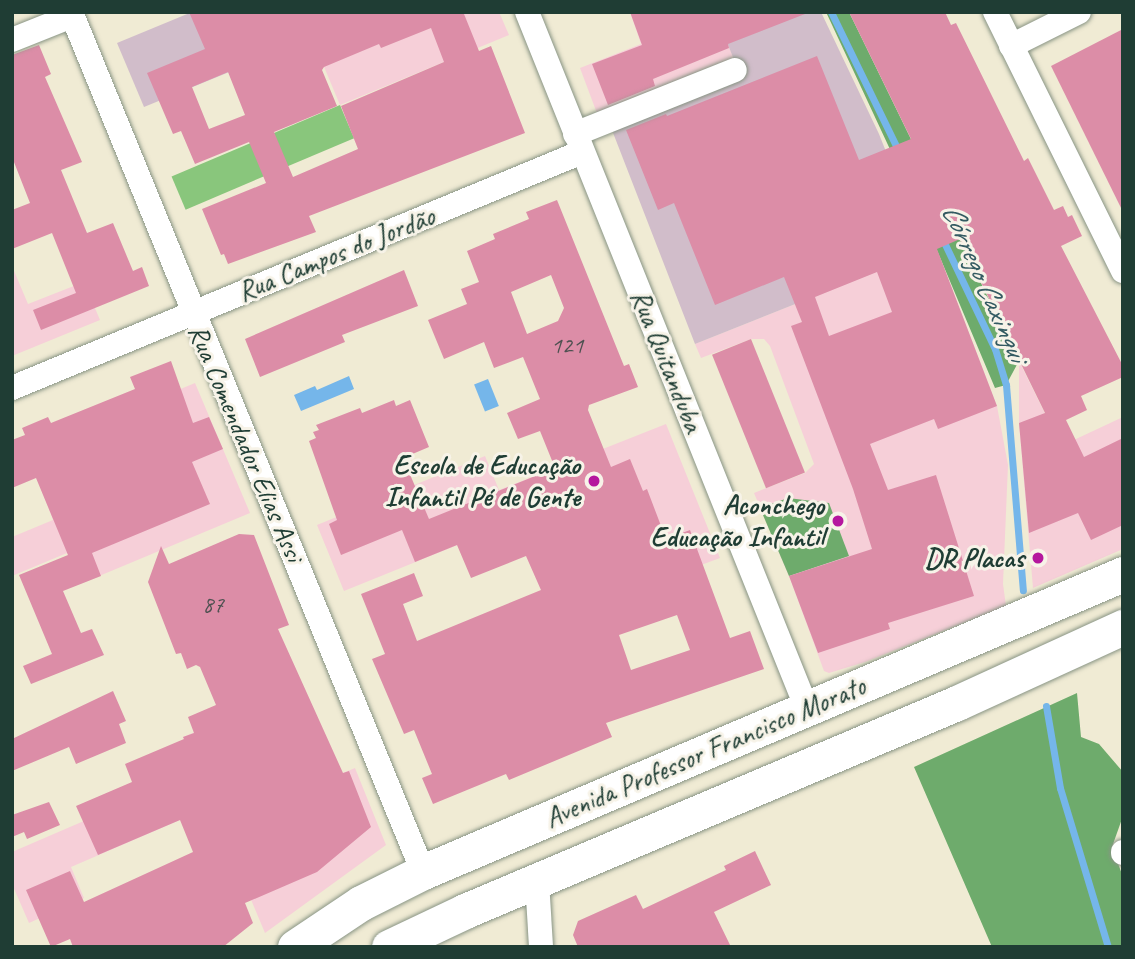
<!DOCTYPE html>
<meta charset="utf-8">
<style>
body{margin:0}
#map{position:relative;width:1135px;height:959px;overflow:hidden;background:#f0ebd4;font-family:Caveat,sans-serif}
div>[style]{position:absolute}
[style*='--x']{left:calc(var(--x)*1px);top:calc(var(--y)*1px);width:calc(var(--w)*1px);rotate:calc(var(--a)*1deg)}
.built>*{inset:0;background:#f6cfd8}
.industrial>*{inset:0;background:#d1bdca}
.green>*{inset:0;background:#89c67c;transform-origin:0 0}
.forest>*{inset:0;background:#6eab6c}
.water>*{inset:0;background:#75b6ea;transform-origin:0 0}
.stream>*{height:7px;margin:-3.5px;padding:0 3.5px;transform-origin:3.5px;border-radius:3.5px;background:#75b6ea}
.building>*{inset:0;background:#dc8da7;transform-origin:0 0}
.roads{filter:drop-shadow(0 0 2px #889484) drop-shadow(0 0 2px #889484)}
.minor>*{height:24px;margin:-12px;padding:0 12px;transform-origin:12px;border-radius:12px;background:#fff}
.highway>*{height:35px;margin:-17.5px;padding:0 17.5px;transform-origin:17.5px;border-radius:17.5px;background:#fff}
.dots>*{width:19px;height:19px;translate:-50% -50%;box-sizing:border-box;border:4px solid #f7f3e8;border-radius:50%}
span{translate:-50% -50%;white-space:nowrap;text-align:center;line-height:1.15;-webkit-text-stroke:6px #f7f3e8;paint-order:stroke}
.number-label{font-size:24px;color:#4e5151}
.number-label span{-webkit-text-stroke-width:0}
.street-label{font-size:28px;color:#1f3d34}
.poi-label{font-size:28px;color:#1f3d34;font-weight:700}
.right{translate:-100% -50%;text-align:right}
.water-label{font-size:30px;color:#345b62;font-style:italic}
.frame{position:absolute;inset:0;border:14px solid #1f3d34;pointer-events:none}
</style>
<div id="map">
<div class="built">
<div style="clip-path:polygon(373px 12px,499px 12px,509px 35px,340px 105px,312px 38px)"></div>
<div style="clip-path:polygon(630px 12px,715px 12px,735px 62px,598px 116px,580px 68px,641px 44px)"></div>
<div style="clip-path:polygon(936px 248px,997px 406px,1008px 465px,1003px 584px,1006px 606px,865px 662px,829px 673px,824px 671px,789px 576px,754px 493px,805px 473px,814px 464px,770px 346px,764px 339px,751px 339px,701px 358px,695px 344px)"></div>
<div style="clip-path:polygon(12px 266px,28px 304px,84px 282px,100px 320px,12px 356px)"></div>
<div style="clip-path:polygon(1019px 361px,1061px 446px,1123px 417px,1123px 549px,1033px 588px,1019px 423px)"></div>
<div style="clip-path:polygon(195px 383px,250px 513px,80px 584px,67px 553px,12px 576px,12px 537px,53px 520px,40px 486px,125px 412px)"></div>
<div style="clip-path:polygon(666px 424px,720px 558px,655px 582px,541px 590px,512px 523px,344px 591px,317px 525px,485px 456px,499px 490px)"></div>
<div style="clip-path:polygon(236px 715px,299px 791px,355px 768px,386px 845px,265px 933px,183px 737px)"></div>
<div style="clip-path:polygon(165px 786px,180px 820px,71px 867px,84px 898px,29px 923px,12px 884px,12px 852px)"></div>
</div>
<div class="industrial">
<div style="clip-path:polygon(192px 12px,312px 38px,144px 107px,117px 43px)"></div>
<div style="clip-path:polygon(715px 12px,821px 12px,879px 134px,926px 252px,695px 344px,610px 125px,740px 75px)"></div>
</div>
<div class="green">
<div style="left:340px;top:105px;width:36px;height:183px;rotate:67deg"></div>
</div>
<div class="forest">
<div style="clip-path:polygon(826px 12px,849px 12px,1019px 361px,1006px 385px,995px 388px,936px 248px)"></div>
<div style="clip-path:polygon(788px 498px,829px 503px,849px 556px,789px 576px,760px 508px)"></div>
<div style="clip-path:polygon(1077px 693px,1081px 737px,1099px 744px,1123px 772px,1123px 816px,1112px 847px,1123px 877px,1123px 947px,992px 947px,914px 767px)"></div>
</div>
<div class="water">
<div style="clip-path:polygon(349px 376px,354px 389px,301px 411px,294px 395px,315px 386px,317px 390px)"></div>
<div style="left:488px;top:379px;width:29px;height:15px;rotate:68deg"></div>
</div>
<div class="stream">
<div style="--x:831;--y:12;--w:156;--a:64.1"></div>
<div style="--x:942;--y:238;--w:123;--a:64.5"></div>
<div style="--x:995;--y:349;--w:38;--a:73"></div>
<div style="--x:1006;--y:385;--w:206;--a:85.3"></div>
<div style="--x:1046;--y:706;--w:83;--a:80.3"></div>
<div style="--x:1060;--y:788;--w:166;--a:73.2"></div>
</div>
<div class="building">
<div style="clip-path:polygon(evenodd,189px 12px,467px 12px,464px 14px,479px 51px,491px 46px,525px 133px,309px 216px,316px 232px,228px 264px,224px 254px,221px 255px,202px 209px,266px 183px,249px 142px,195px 164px,181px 131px,173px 134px,147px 73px,205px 49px,189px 12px,431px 28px,444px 62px,341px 106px,358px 149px,293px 177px,274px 132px,337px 106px,322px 70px,324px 67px,379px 44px,381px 48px,431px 28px,189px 12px,228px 72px,245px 115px,209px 129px,192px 87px,228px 72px)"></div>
<div style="clip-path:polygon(630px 12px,805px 12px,805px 14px,728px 44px,729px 48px,653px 79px,655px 86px,608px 105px,592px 64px,642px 45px)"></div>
<div style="clip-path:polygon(evenodd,849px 12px,945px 12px,951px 25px,956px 23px,1024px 161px,1028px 158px,1054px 210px,1063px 206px,1068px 217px,1072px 215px,1082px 236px,1061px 246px,1123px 366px,1123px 377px,1081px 396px,1087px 410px,1066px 420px,1084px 457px,1123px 438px,1123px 525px,1091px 540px,1078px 513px,1029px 533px,1019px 423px,1045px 413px,960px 239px,937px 249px,997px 406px,938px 429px,934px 419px,870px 444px,888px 490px,936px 475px,974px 596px,888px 623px,890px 629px,818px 653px,789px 576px,872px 549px,853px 489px,791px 326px,802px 322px,784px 277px,715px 305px,674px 203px,658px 210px,626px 130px,666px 114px,667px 116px,817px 56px,859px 160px,911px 139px,849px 12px,877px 272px,892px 312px,829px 336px,815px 297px,877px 272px)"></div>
<div style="clip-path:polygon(1123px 29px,1123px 212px,1051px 66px)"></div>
<div style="clip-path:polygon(39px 45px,51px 74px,45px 77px,82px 162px,61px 170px,87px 233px,113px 223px,133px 271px,142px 267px,149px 286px,41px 330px,33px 310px,76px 293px,52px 233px,12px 249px,12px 210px,30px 203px,12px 157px,12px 55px)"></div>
<div style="clip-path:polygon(evenodd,557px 200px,624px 366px,629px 364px,638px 387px,589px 405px,588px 410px,611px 467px,630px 459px,643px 491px,647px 489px,666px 539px,690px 530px,730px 638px,750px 631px,764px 669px,606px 723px,612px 737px,509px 780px,506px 774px,433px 804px,422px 778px,432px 774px,414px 730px,404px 734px,372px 659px,385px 654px,361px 594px,414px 573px,423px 596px,403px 604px,417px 641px,541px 590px,526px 556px,471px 578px,457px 545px,415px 562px,402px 530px,341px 555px,329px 524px,337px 520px,309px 441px,316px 438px,313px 432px,319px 430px,316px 425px,360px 408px,362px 413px,394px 400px,396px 406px,410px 400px,429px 447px,403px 458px,429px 519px,555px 468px,540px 431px,518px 439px,507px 413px,540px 399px,523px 357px,494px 368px,484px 342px,444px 359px,428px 320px,467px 304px,461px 289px,479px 282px,467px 251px,495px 239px,493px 234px,529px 219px,526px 212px,557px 200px,551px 275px,564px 308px,558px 321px,527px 334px,511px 292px,551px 275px,557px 200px,677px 615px,690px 650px,631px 670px,619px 635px,677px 615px)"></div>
<div style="clip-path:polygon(404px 270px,418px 306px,342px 335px,345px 342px,260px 377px,245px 339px)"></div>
<div style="left:751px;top:339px;width:144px;height:42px;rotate:68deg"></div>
<div style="clip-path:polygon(171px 361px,193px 423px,209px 417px,223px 449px,192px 462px,210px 504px,92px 553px,101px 576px,63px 591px,81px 633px,92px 629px,104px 655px,31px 684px,23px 666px,52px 654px,19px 575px,68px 555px,36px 478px,12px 488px,12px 440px,25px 435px,22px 428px,48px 417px,51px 423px,135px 389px,130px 377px)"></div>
<div style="clip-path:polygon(239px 534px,254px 535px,289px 625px,278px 629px,343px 773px,349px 771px,371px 827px,317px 872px,245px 903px,253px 923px,223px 947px,73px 947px,70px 939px,51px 947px,26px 890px,70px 871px,84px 902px,193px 852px,180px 820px,98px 855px,76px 806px,132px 782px,125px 764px,184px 739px,183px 737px,194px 733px,188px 717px,216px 705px,200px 667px,196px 665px,187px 669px,181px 653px,176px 654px,148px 582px,161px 546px,169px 564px)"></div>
<div style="clip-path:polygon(113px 691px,126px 721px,119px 724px,126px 743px,76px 764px,69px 747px,12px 771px,12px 739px)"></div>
<div style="clip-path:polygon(49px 802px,60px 825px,27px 839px,24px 832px,12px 837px,12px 815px)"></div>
<div style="clip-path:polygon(755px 851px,771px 885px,714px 912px,731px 947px,578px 947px,573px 935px,578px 921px,636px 895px,643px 909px,726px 870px,724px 866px)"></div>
</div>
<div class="roads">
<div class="minor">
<div style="--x:71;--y:12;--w:929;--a:67.74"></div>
<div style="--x:527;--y:12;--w:751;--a:68.11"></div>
<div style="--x:995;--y:12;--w:289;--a:63.7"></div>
<div style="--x:12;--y:40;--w:65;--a:-21.8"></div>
<div style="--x:1011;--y:46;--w:76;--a:-26.6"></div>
<div style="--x:575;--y:134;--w:172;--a:-21.8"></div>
<div style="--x:12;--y:388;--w:617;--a:-22.49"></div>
<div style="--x:1123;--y:852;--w:1;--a:90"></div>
<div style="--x:537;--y:881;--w:66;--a:86.5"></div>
</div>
<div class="highway">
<div style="--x:295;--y:947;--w:79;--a:-33.7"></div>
<div style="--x:361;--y:903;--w:69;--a:-26.6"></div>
<div style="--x:423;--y:872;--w:761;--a:-23.06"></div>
<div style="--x:389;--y:947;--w:84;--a:-25.3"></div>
<div style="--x:465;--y:911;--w:534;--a:-22.92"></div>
<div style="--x:957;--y:703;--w:183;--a:-24.6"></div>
</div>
</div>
<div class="dots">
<div style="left:594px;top:481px;background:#b5179e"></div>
<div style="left:838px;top:521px;background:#b5179e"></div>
<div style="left:1038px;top:558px;background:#b5179e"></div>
</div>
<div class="number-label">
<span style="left:567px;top:346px">121</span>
<span style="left:213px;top:605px">87</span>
</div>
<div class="street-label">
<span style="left:336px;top:254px;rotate:-22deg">Rua Campos do Jordão</span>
<span style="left:667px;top:361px;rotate:68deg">Rua Quitanduba</span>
<span style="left:246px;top:443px;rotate:67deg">Rua Comendador Elias Assi</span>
<span style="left:705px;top:752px;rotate:-23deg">Avenida Professor Francisco Morato</span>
</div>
<div class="poi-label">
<span class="right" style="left:580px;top:481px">Escola de Educação<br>Infantil Pé de Gente</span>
<span class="right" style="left:824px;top:521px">Aconchego<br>Educação Infantil</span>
<span class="right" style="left:1024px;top:558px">DR Placas</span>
</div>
<div class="water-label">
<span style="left:985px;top:282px;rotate:66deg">Córrego Caxingui</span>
</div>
<div class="frame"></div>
</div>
